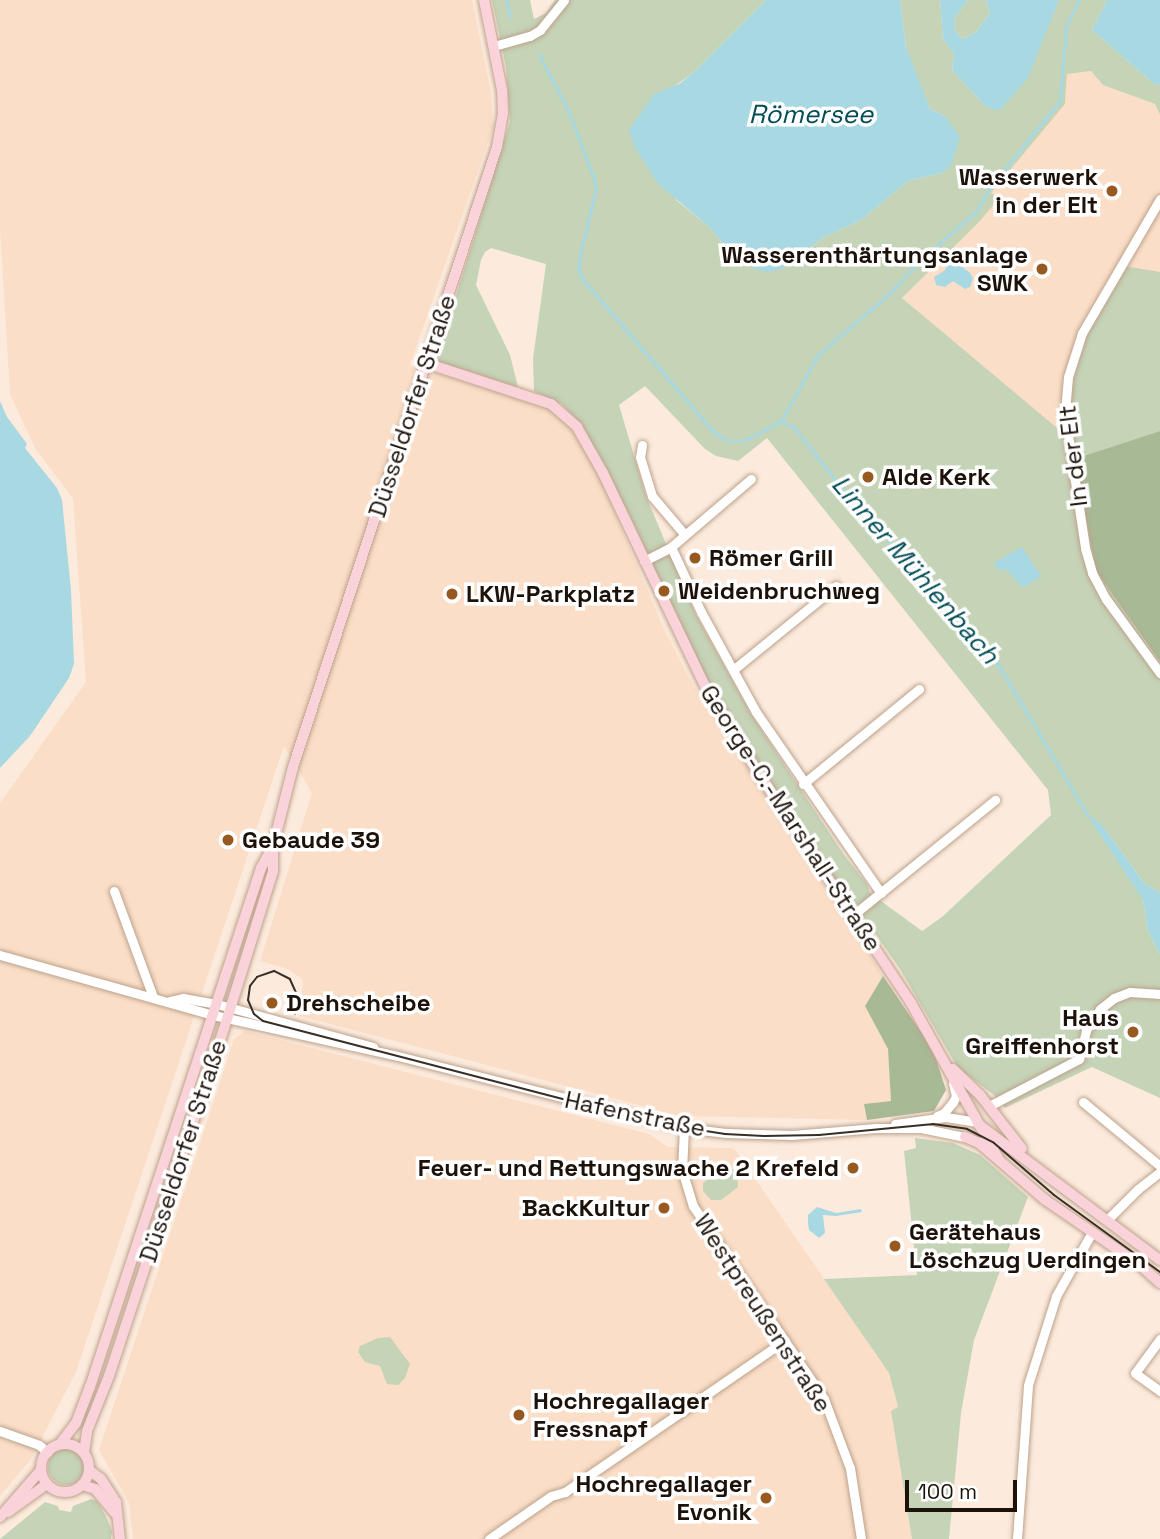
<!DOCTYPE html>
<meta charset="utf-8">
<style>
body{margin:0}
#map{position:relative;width:1160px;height:1539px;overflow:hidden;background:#fcebdd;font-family:"Space Grotesk",sans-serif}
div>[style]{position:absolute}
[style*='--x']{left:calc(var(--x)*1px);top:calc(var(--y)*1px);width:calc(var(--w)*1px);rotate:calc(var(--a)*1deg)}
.built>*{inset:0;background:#fadec7}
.green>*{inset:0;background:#c5d3b6}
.round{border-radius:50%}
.forest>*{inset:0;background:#a8b996}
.water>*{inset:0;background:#a8d8e1}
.stream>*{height:2.5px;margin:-1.25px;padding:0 1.25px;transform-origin:1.25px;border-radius:1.25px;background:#a8d8e1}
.roads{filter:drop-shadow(0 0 2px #bda28c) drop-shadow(0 0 2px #bda28c)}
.minor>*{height:9px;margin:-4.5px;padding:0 4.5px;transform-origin:4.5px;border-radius:4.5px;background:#fff}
.major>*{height:10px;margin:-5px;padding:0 5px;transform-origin:5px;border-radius:5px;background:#fad3da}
.major>.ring{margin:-5px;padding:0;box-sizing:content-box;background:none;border:10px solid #fad3da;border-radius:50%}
.tram>*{height:2px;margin:-1px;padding:0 1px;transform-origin:1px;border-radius:1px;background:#382e25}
.dots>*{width:19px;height:19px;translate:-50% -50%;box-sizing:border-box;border:4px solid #fff;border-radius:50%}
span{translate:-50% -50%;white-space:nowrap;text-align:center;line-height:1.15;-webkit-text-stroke:7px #fff;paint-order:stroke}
.poi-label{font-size:24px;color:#1c120a;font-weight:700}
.right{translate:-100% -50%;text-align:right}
.left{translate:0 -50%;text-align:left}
.street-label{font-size:24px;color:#1c120a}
.water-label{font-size:26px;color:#024c56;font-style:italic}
.scale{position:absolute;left:905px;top:1480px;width:112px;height:32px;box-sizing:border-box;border:4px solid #1c120a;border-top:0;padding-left:9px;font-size:21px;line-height:24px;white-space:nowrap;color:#1c120a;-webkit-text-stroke:5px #fff;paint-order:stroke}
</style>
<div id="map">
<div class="built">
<div style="clip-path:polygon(0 0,472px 0,491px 93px,493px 128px,410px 365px,556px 411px,569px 424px,598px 473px,663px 627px,689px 678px,883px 976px,865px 1006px,888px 1049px,891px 1101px,864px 1104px,867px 1120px,680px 1116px,300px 1016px,303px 980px,288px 969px,260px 961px,312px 793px,284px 746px,76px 1372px,31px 1459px,0 1496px,0 803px,86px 682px,73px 499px,35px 448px,10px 394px,0 227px)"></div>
<div style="clip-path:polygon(1091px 71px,1104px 85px,1155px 104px,1160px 115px,1160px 273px,1062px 420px,1063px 434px,902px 298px,980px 221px,998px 198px,991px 193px,1065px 104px,1067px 74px)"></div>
<div style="clip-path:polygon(245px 1031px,649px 1134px,668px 1147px,734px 1148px,889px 1373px,898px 1408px,891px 1411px,912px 1539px,133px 1539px,129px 1503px,99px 1450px,234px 1039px)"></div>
</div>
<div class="green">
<div style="clip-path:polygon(evenodd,492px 0,530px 0,534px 19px,546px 13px,555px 0,766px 0,694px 72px,672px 88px,676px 200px,709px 227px,728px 249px,754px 269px,782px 269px,824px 237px,861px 220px,908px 181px,942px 173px,945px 116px,930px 109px,914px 71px,906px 47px,900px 0,940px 0,943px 39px,954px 54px,952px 70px,985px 106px,1038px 50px,1059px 0,1107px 0,1092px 30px,1154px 84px,1160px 85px,1160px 115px,1155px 104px,1103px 85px,1091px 71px,1067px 74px,1065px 104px,991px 193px,999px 198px,980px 221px,902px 298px,1063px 433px,1068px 364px,1079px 333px,1124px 266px,1160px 272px,1160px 431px,1074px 459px,1096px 571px,1160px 663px,1160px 893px,1144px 883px,1102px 825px,1143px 900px,1148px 931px,1160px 955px,1160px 1098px,1092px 1067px,1005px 1108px,994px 1095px,958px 1068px,900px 969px,863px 916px,868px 899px,860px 905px,851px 904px,760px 769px,708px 684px,598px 455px,574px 417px,562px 404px,534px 391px,533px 359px,546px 264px,491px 248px,485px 252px,481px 260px,476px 285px,510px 355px,518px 387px,436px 361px,510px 121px,506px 67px,492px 0,645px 386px,705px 449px,716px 456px,738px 461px,767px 438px,1048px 790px,1051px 815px,942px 917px,922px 931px,870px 893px,867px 884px,844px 855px,751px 714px,695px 613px,646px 496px,619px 405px,645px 386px)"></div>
<div style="clip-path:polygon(968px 0,986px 0,990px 13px,976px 32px,962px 39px,954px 29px,955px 17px)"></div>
<div style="clip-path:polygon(915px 1138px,953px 1143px,980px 1155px,1028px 1197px,974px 1340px,961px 1413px,949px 1539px,912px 1539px,891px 1411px,898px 1407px,889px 1373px,824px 1279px,917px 1275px,904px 1151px,916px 1148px)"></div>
<div style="clip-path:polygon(722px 1168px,732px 1169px,737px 1174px,738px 1187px,721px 1200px,711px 1200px,703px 1191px,703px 1183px)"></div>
<div style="clip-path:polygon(390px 1337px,410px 1364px,405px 1378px,398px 1385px,387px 1384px,380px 1366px,365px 1362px,358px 1352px,360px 1346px,378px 1338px)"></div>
<div class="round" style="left:48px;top:1449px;width:36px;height:36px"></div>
<div style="clip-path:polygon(91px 1499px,97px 1501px,106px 1516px,112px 1531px,111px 1539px,0 1539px,45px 1502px,58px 1506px,59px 1510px,71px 1512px,73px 1506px)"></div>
</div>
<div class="forest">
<div style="clip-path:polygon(1160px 431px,1160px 662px,1096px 571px,1074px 459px)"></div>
<div style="clip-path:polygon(883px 976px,933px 1050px,946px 1090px,934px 1111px,867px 1120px,864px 1104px,891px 1101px,888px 1049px,865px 1006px)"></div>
</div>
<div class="water">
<div style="clip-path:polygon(766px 0,900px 0,906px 47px,930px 109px,945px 116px,960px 137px,951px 166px,942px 173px,908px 181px,861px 220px,824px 237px,782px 269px,767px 272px,754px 269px,728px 249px,709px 227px,657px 183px,634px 146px,629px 130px,654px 94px,679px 84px,694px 72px)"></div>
<div style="clip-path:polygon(940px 0,968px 0,955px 17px,954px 29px,962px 39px,976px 32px,990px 13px,986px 0,1059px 0,1028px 78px,1001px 109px,994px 110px,985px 106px,952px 70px,954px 54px,943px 39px)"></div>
<div style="clip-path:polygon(1107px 0,1160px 0,1160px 85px,1154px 84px,1092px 30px)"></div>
<div style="clip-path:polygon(950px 262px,956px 262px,970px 273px,973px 278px,970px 287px,965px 289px,953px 281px,945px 287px,936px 285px,934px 277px,944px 271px)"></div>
<div style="clip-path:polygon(0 401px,7px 417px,27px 444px,25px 448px,57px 488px,62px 500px,71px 590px,74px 664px,69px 678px,30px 736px,0 768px)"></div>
<div style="clip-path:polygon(1022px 547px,1041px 576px,1023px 588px,1007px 570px,998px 570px,994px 563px)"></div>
<div style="clip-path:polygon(1086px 813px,1102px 825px,1144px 883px,1160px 893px,1160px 955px,1148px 931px,1143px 900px)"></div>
<div style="clip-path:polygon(817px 1207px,836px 1213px,861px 1209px,862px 1212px,836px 1216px,823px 1215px,825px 1233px,819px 1238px,809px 1230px,808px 1223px,808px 1215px)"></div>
</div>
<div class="stream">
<div style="--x:507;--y:0;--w:16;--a:79"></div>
<div style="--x:539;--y:54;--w:62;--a:62.2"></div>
<div style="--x:568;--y:109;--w:76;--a:69.2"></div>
<div style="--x:595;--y:180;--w:11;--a:85"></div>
<div style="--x:596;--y:191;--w:64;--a:103.6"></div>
<div style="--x:581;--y:253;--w:17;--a:97"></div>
<div style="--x:579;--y:270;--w:9;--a:69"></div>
<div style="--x:582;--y:278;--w:201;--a:49.4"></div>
<div style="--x:713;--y:431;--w:18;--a:34"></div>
<div style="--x:728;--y:441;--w:15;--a:0"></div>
<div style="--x:743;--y:441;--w:44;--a:-27.1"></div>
<div style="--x:782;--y:421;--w:13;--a:27"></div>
<div style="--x:794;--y:427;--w:95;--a:51.8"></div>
<div style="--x:853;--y:502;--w:158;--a:46.8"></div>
<div style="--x:961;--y:617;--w:63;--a:52"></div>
<div style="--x:1000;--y:667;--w:172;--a:59.3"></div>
<div style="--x:782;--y:420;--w:73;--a:-61.3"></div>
<div style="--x:817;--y:356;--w:96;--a:-40.8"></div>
<div style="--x:890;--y:293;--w:45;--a:-47.7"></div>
<div style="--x:920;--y:260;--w:75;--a:-40.7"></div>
<div style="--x:977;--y:211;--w:22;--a:-63"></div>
<div style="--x:987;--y:191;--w:116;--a:-51"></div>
<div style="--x:1060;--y:101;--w:75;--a:-85.4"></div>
<div style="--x:1066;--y:26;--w:29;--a:-63"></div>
</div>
<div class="roads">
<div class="minor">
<div style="--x:494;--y:46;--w:37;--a:-16"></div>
<div style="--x:530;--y:36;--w:12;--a:-31"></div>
<div style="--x:540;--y:30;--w:38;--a:-51"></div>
<div style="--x:1160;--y:199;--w:155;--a:120.2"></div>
<div style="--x:1082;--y:333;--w:46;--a:107.7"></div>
<div style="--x:1068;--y:377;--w:38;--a:95"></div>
<div style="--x:1065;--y:415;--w:134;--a:81.4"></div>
<div style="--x:1085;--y:548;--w:26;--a:74"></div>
<div style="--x:1092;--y:573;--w:30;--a:62"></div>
<div style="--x:1106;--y:599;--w:92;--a:53.9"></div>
<div style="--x:642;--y:445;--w:12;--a:99"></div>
<div style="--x:640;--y:457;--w:41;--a:72.9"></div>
<div style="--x:652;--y:496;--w:51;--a:49.8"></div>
<div style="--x:671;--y:547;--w:72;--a:65.2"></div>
<div style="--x:701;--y:612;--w:114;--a:61.2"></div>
<div style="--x:756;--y:712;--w:220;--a:55.4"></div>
<div style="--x:644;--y:561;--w:30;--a:-27"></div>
<div style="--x:671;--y:547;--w:105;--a:-40.4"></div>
<div style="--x:733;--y:670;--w:133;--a:-39.2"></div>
<div style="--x:803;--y:784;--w:150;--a:-39.3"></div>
<div style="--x:114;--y:891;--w:113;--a:69.8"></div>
<div style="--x:853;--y:915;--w:183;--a:-39"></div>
<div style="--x:0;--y:955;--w:221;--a:15.7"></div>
<div style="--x:213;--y:1015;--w:189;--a:12.5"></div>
<div style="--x:398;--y:1056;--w:295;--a:14.1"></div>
<div style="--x:684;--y:1128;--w:42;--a:6.8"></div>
<div style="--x:726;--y:1133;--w:66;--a:1.7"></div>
<div style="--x:792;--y:1135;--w:84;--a:-4.8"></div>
<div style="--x:876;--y:1128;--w:45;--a:0"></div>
<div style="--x:921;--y:1128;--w:45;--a:11.6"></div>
<div style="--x:170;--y:1001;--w:13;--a:-13"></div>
<div style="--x:183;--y:998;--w:35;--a:10"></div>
<div style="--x:217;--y:1004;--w:162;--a:15.4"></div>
<div style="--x:1083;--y:1102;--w:100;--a:39.7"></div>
<div style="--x:989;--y:1106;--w:102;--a:-27.6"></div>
<div style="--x:1079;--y:1059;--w:30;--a:-76"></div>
<div style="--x:1086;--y:1030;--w:25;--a:-56"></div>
<div style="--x:1100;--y:1009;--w:18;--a:-38"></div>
<div style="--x:1114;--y:998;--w:17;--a:-21"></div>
<div style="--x:1130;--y:992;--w:30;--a:4"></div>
<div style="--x:937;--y:1116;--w:8;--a:-23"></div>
<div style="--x:944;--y:1113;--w:14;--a:-51"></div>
<div style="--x:953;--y:1102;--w:7;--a:-63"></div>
<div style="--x:956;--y:1096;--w:13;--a:-103"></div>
<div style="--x:895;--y:1124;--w:51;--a:-7.8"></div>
<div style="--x:946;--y:1117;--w:30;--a:9"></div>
<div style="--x:684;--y:1128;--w:42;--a:92.7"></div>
<div style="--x:682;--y:1170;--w:38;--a:73"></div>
<div style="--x:693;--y:1206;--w:233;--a:55.8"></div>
<div style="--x:824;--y:1399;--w:74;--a:69.4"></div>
<div style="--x:850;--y:1468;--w:72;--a:81.2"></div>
<div style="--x:1108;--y:1219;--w:42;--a:-45"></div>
<div style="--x:1138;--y:1189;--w:28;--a:-38"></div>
<div style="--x:1160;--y:1339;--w:42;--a:126.3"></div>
<div style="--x:1135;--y:1373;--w:31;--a:36"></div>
<div style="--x:0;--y:1431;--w:41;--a:19.7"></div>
<div style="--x:39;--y:1445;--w:11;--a:41"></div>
<div style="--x:489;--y:1539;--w:75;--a:-34.7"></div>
<div style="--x:551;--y:1496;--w:15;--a:-16"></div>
<div style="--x:565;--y:1492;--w:267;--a:-34.6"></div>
<div style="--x:1017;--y:1539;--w:154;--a:-85.9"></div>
<div style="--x:1028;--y:1385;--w:93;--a:-72.5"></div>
<div style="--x:1056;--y:1296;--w:73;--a:-60.6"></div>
</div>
<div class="major">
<div style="--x:426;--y:363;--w:132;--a:18.2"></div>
<div style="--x:551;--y:404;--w:35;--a:41"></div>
<div style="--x:577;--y:427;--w:53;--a:60.5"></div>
<div style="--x:603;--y:473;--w:236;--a:64.4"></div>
<div style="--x:705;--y:686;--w:100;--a:58.5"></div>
<div style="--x:757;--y:771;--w:278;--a:56.4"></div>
<div style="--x:911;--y:1003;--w:178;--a:60.7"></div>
<div style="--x:953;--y:1069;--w:37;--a:44"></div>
<div style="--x:980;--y:1095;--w:68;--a:52.1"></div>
<div style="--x:978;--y:1124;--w:227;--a:36.8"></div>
<div style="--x:965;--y:1137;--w:15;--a:23"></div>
<div style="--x:979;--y:1143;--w:86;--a:40.7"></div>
<div style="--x:1044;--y:1199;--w:116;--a:34.5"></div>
<div style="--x:1140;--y:1265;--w:27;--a:42"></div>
<div class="ring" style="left:41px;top:1444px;width:38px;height:38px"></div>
<div style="--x:60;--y:1444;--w:26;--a:-53"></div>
<div style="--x:76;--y:1423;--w:39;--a:-69"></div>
<div style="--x:90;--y:1387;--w:546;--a:-71.76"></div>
<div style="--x:261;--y:868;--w:25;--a:-61"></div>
<div style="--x:273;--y:846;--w:81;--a:-75.8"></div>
<div style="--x:293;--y:767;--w:653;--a:-71.79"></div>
<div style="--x:497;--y:147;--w:35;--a:-80"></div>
<div style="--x:503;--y:113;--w:23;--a:-92"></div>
<div style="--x:502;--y:90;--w:92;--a:-101.3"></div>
<div style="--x:84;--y:1453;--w:22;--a:-82"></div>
<div style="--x:87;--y:1431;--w:59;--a:-68.2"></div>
<div style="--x:109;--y:1376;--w:376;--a:-71.7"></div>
<div style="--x:227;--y:1019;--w:155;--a:-72.7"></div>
<div style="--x:273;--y:871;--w:22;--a:-90"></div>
<div style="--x:89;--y:1470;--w:15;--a:37"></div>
<div style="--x:101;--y:1479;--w:27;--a:57"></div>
<div style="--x:116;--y:1502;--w:37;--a:84"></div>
<div style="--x:82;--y:1485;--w:14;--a:17"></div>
<div style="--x:95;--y:1489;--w:33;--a:50"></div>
<div style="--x:8;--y:1512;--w:48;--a:-35.7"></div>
<div style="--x:0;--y:1517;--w:62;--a:-48.9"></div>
</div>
</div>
<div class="tram">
<div style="--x:295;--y:1014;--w:19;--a:-84"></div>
<div style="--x:297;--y:995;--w:17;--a:-114"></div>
<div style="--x:290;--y:979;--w:18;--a:-153"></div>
<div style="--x:274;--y:971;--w:18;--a:161"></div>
<div style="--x:257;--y:977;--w:11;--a:128"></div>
<div style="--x:250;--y:986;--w:14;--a:98"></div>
<div style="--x:248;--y:1000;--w:15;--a:67"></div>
<div style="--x:254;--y:1014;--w:11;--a:38"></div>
<div style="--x:263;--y:1021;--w:404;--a:14.6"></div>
<div style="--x:654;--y:1123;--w:72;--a:8.8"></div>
<div style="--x:725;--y:1134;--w:39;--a:3"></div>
<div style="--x:764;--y:1136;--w:55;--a:-1"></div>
<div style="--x:819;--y:1135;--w:115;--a:-5.5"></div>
<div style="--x:933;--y:1124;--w:34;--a:8"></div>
<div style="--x:967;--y:1129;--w:30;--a:27"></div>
<div style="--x:994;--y:1143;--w:79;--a:40.9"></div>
<div style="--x:1054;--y:1195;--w:131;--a:36"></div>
</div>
<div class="dots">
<div style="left:1112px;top:191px;background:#97591f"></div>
<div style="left:1042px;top:269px;background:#97591f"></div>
<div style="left:868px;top:477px;background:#97591f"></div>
<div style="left:695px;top:558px;background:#97591f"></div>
<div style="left:664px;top:591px;background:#97591f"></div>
<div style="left:452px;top:594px;background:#97591f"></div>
<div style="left:228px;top:840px;background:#97591f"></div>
<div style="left:272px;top:1003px;background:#97591f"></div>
<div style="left:1133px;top:1032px;background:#97591f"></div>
<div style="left:853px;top:1168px;background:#97591f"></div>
<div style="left:664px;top:1208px;background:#97591f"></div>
<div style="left:895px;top:1246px;background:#97591f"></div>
<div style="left:519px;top:1415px;background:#97591f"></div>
<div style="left:766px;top:1498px;background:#97591f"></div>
</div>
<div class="poi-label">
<span class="right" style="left:1098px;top:191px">Wasserwerk<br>in der Elt</span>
<span class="right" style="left:1028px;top:269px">Wasserenthärtungsanlage<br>SWK</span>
<span class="left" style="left:882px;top:477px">Alde Kerk</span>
<span class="left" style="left:709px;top:558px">Römer Grill</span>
<span class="left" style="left:678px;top:591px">Weidenbruchweg</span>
<span class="left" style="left:466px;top:594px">LKW-Parkplatz</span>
<span class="left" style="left:242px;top:840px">Gebaude 39</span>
<span class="left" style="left:286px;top:1003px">Drehscheibe</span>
<span class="right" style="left:1119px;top:1032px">Haus<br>Greiffenhorst</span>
<span class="right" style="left:839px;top:1168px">Feuer- und Rettungswache 2 Krefeld</span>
<span class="right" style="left:650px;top:1208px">BackKultur</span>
<span class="left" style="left:909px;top:1246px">Gerätehaus<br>Löschzug Uerdingen</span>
<span class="left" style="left:533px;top:1415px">Hochregallager<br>Fressnapf</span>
<span class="right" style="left:752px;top:1498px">Hochregallager<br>Evonik</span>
</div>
<div class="street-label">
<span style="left:412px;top:406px;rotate:-72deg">Düsseldorfer Straße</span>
<span style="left:1073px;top:456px;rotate:-97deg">In der Elt</span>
<span style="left:791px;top:818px;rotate:57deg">George-C.-Marshall-Straße</span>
<span style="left:635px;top:1114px;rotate:12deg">Hafenstraße</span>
<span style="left:183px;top:1151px;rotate:-72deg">Düsseldorfer Straße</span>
<span style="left:763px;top:1313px;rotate:57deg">Westpreußenstraße</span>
</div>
<div class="water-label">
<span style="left:811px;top:115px">Römersee</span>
<span style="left:915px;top:570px;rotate:49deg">Linner Mühlenbach</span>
</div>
<div class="scale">100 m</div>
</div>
